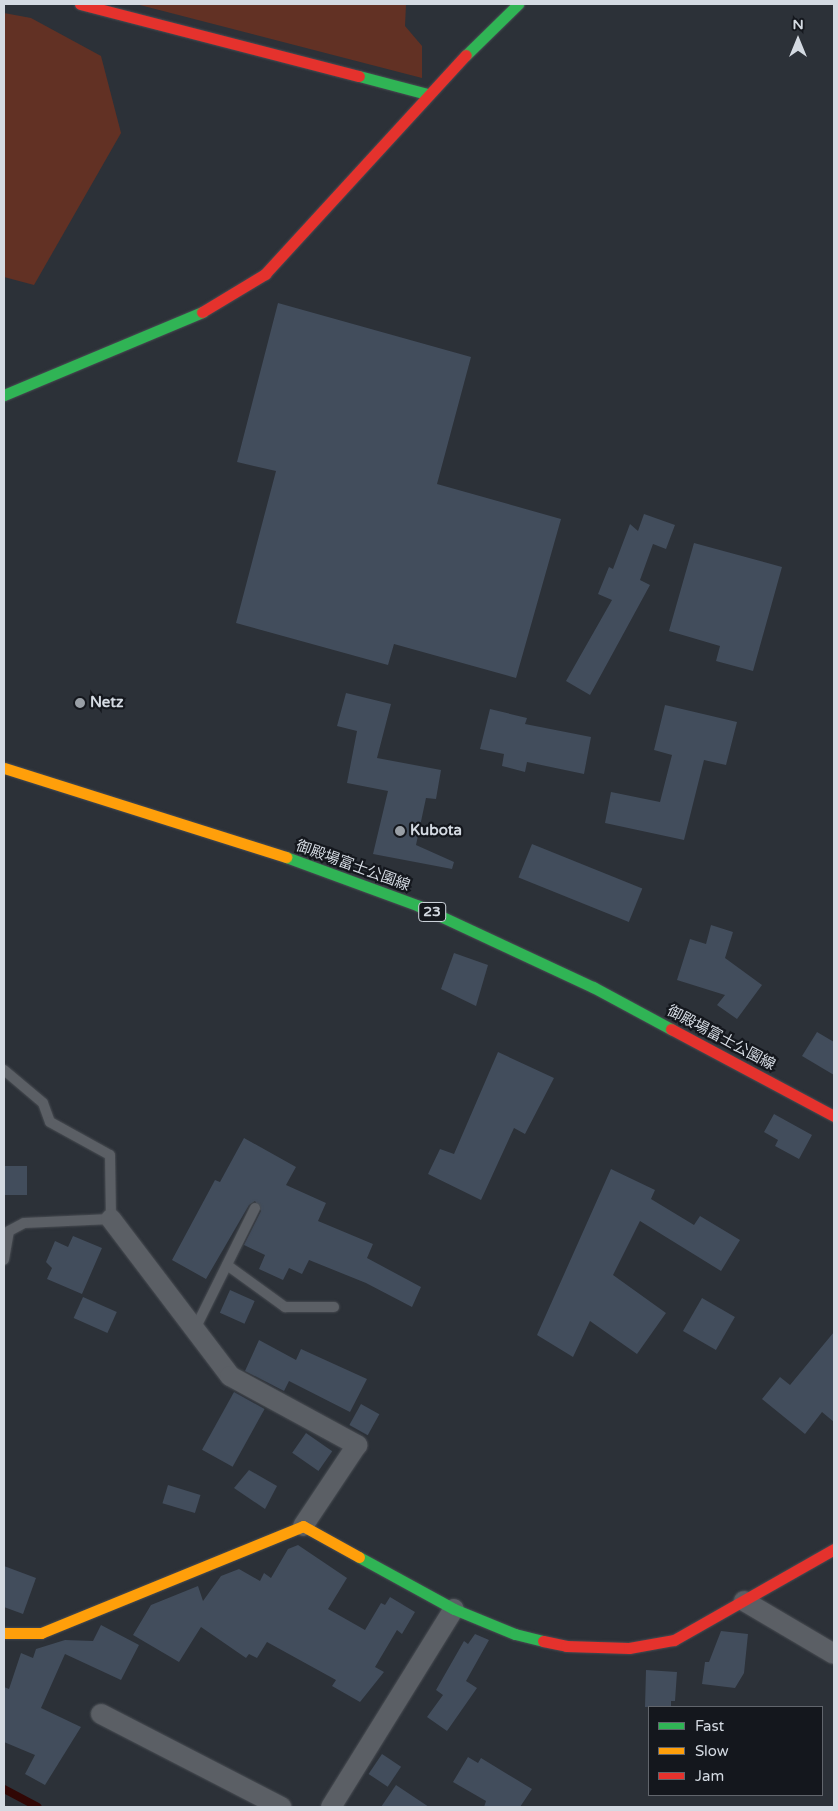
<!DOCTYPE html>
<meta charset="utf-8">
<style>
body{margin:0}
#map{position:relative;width:838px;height:1811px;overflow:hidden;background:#2c3138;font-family:"Varela Round","Noto Sans JP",sans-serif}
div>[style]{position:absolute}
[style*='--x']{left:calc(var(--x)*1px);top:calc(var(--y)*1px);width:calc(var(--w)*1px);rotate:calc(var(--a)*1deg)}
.green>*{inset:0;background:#623124}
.stream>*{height:8px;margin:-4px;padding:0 4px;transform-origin:4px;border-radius:4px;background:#310705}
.building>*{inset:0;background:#424d5c;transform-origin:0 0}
.roads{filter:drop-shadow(0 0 1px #484c52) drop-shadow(0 0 1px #484c52)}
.lane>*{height:10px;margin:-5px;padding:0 5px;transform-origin:5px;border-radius:5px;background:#5b5f65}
.street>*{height:20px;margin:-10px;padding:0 10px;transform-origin:10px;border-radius:10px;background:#5b5f65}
.fast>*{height:11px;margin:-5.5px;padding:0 5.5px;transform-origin:5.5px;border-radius:5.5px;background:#30b455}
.slow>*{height:11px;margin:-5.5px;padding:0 5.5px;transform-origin:5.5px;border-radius:5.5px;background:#ff9f0a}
.jam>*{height:11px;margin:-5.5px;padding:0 5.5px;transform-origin:5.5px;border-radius:5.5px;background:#e5322d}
.dots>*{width:14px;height:14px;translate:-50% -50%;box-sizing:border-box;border:2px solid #14171d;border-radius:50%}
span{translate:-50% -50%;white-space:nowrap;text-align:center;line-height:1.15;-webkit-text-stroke:4.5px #14171d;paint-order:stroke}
.shield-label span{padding:1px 4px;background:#14171d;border:1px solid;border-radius:4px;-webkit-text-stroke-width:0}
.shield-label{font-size:14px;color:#d4dae2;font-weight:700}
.poi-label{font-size:15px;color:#d4dae2;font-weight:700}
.left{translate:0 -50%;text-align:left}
.street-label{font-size:15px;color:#d4dae2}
.frame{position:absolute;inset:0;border:5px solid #d4dae2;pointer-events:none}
.legend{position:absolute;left:648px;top:1706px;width:175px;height:90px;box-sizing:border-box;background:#14171d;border:1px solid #61656c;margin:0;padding:6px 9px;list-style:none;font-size:15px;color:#d4dae2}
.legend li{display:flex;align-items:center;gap:10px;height:25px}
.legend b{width:25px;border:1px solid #61656c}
.north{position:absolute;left:773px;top:15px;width:50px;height:50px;-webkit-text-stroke:4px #14171d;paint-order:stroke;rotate:0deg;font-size:14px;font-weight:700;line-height:20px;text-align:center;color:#d4dae2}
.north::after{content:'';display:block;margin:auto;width:18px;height:22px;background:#d4dae2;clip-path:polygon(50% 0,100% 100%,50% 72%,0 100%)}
</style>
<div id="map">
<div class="green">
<div style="clip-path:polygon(136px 4px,406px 4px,405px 26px,422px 46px,422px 78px)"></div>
<div style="clip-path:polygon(4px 13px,31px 18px,101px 56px,121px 133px,34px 285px,4px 277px)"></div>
</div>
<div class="stream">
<div style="--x:4;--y:1789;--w:38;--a:28"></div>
</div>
<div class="building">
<div style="clip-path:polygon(278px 303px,471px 357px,437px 484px,561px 519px,516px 678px,394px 644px,388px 665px,236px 623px,276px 471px,237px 462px)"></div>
<div style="clip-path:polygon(644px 514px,675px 525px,666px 549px,653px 544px,640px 580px,650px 585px,590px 695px,566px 681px,612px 600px,598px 594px,609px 567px,613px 569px,630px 524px,638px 531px)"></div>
<div style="clip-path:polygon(694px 543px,782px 567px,753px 671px,716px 661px,720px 646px,669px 631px)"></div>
<div style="clip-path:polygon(346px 693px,391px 704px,377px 758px,441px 770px,436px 799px,426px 798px,416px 845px,454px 862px,452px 869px,373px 854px,388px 791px,347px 783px,357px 731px,337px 726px)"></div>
<div style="clip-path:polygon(665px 705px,737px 722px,726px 765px,704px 760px,684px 840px,605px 823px,611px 792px,660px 802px,672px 755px,654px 750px)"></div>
<div style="clip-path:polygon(490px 709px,527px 718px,525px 724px,591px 737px,584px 774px,527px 762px,525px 772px,502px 766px,504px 754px,480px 749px)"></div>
<div style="left:532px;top:844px;width:119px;height:36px;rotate:22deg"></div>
<div style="clip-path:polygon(711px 925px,733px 932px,725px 958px,762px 985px,737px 1019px,717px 1005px,725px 995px,677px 980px,690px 939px,706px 944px)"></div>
<div style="clip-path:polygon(454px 953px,488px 965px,476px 1006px,441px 989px)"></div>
<div style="clip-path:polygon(817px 1032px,834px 1042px,834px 1075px,802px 1056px)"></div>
<div style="clip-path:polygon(498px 1052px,554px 1078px,525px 1134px,514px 1128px,481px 1200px,428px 1174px,440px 1149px,454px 1154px)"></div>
<div style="clip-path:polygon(774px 1114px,812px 1135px,799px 1159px,775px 1146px,778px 1140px,764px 1132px)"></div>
<div style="clip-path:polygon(244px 1138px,296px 1167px,286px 1185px,326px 1203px,318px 1221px,373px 1244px,367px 1258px,421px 1287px,412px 1307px,366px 1283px,309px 1260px,302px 1274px,289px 1268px,283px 1280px,259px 1269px,265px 1255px,244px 1245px,261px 1211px,255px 1201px,249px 1205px,206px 1279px,172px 1260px,215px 1180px,220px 1182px)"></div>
<div style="left:4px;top:1166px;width:23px;height:29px"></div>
<div style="clip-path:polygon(611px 1169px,655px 1190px,651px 1199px,694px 1225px,700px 1216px,740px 1240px,721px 1271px,640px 1221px,613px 1275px,666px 1313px,637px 1354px,590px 1321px,573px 1357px,537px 1335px)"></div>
<div style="clip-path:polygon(73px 1236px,102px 1248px,82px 1294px,47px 1279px,52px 1268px,46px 1262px,55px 1241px,68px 1247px)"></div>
<div style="left:230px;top:1290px;width:27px;height:25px;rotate:24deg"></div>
<div style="left:83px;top:1297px;width:37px;height:23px;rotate:24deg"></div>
<div style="left:702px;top:1298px;width:38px;height:38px;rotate:30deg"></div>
<div style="clip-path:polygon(834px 1332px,834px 1422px,822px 1412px,805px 1434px,762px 1399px,780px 1377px,790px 1385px)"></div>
<div style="clip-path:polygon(259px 1340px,296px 1360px,301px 1349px,367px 1379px,350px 1412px,289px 1381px,284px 1391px,245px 1371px)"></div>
<div style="left:234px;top:1392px;width:35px;height:66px;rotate:29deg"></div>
<div style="left:361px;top:1404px;width:21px;height:24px;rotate:29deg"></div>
<div style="left:306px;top:1433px;width:32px;height:24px;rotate:35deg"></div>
<div style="clip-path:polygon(249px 1470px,277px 1486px,265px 1509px,234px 1488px)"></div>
<div style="left:168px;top:1485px;width:34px;height:19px;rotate:17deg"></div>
<div style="clip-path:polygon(298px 1545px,347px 1578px,328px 1609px,365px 1630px,381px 1603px,385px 1605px,390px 1597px,415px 1612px,402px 1634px,397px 1630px,375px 1667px,384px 1672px,360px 1702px,332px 1686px,336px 1680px,267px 1642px,257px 1658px,249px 1654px,246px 1658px,201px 1627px,179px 1662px,133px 1635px,151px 1605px,198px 1586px,203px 1601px,221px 1576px,239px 1569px,260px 1581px,264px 1573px,271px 1578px,288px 1549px)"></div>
<div style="clip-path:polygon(4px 1566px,36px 1578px,23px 1614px,4px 1607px)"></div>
<div style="clip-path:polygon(101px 1625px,139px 1645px,121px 1680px,65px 1654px,41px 1708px,81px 1727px,45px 1785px,25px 1774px,35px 1755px,4px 1742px,4px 1687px,9px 1689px,21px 1653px,33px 1658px,36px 1649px,65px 1640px,93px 1641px)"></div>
<div style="clip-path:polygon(721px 1631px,748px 1634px,744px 1673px,735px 1688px,702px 1684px,705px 1662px,709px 1662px)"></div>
<div style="clip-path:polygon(475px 1634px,489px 1640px,466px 1681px,477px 1688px,447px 1731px,427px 1717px,443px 1695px,436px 1690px,464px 1641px,468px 1644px)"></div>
<div style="clip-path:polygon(646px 1670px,677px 1672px,675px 1701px,671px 1701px,671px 1707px,645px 1707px)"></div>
<div style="left:382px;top:1754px;width:23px;height:24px;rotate:34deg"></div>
<div style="clip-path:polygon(468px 1757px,478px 1763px,481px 1758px,532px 1789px,520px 1807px,484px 1807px,486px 1801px,453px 1782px)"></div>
<div style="clip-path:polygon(396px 1785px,429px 1807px,381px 1807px)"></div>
</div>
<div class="roads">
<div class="lane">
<div style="--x:4;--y:1070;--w:51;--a:40.2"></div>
<div style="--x:43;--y:1103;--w:20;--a:70"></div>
<div style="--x:50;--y:1122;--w:68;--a:28.8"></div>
<div style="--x:110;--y:1155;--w:64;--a:89.1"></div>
<div style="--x:111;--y:1219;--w:87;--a:177.4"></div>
<div style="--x:24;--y:1223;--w:17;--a:152"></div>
<div style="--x:9;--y:1231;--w:29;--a:100"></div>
<div style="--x:227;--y:1265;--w:72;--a:35.9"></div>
<div style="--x:285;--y:1307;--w:49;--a:0"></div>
<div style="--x:195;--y:1329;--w:135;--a:-63.6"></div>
</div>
<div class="street">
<div style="--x:111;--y:1219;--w:197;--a:52.8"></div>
<div style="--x:230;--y:1376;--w:145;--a:28.5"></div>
<div style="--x:357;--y:1445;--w:97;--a:123.7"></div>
<div style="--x:744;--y:1601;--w:104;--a:30.5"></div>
<div style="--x:101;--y:1714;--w:203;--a:27.3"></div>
<div style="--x:331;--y:1807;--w:233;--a:-58.2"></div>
</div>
<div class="fast">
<div style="--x:466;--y:55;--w:73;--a:-44.4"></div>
<div style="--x:359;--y:76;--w:70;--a:14.8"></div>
<div style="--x:4;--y:395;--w:215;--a:-22.7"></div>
<div style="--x:286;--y:857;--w:142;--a:20.2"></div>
<div style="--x:419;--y:906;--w:192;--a:25"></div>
<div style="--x:593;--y:987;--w:89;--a:28.3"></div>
<div style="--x:359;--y:1557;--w:108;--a:28.7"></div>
<div style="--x:454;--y:1609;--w:66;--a:22.3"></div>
<div style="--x:515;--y:1634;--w:29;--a:14"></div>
</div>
<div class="slow">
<div style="--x:4;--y:768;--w:296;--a:17.5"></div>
<div style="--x:4;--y:1633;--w:37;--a:0"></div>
<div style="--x:41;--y:1633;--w:283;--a:-22.2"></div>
<div style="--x:303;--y:1526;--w:64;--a:29"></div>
</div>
<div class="jam">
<div style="--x:80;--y:4;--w:288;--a:14.5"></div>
<div style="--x:202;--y:312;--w:74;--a:-31.1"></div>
<div style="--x:265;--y:274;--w:297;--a:-47.5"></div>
<div style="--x:671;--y:1029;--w:185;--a:28.1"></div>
<div style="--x:543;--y:1641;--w:24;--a:12"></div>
<div style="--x:566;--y:1646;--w:63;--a:1.8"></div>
<div style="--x:629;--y:1648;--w:46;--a:-10.1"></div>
<div style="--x:674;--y:1640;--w:184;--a:-29.6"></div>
</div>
</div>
<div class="dots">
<div style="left:80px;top:703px;background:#999fa6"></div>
<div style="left:400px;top:831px;background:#999fa6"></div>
</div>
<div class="shield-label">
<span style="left:432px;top:912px">23</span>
</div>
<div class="poi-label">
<span class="left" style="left:90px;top:703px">Netz</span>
<span class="left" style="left:410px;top:831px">Kubota</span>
</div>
<div class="street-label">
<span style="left:353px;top:866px;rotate:20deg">御殿場富士公園線</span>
<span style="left:721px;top:1038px;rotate:28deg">御殿場富士公園線</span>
</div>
<div class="frame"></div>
<ul class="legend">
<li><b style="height:6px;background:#30b455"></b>Fast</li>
<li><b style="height:6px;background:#ff9f0a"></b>Slow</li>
<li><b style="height:6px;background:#e5322d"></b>Jam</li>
</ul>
<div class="north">N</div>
</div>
